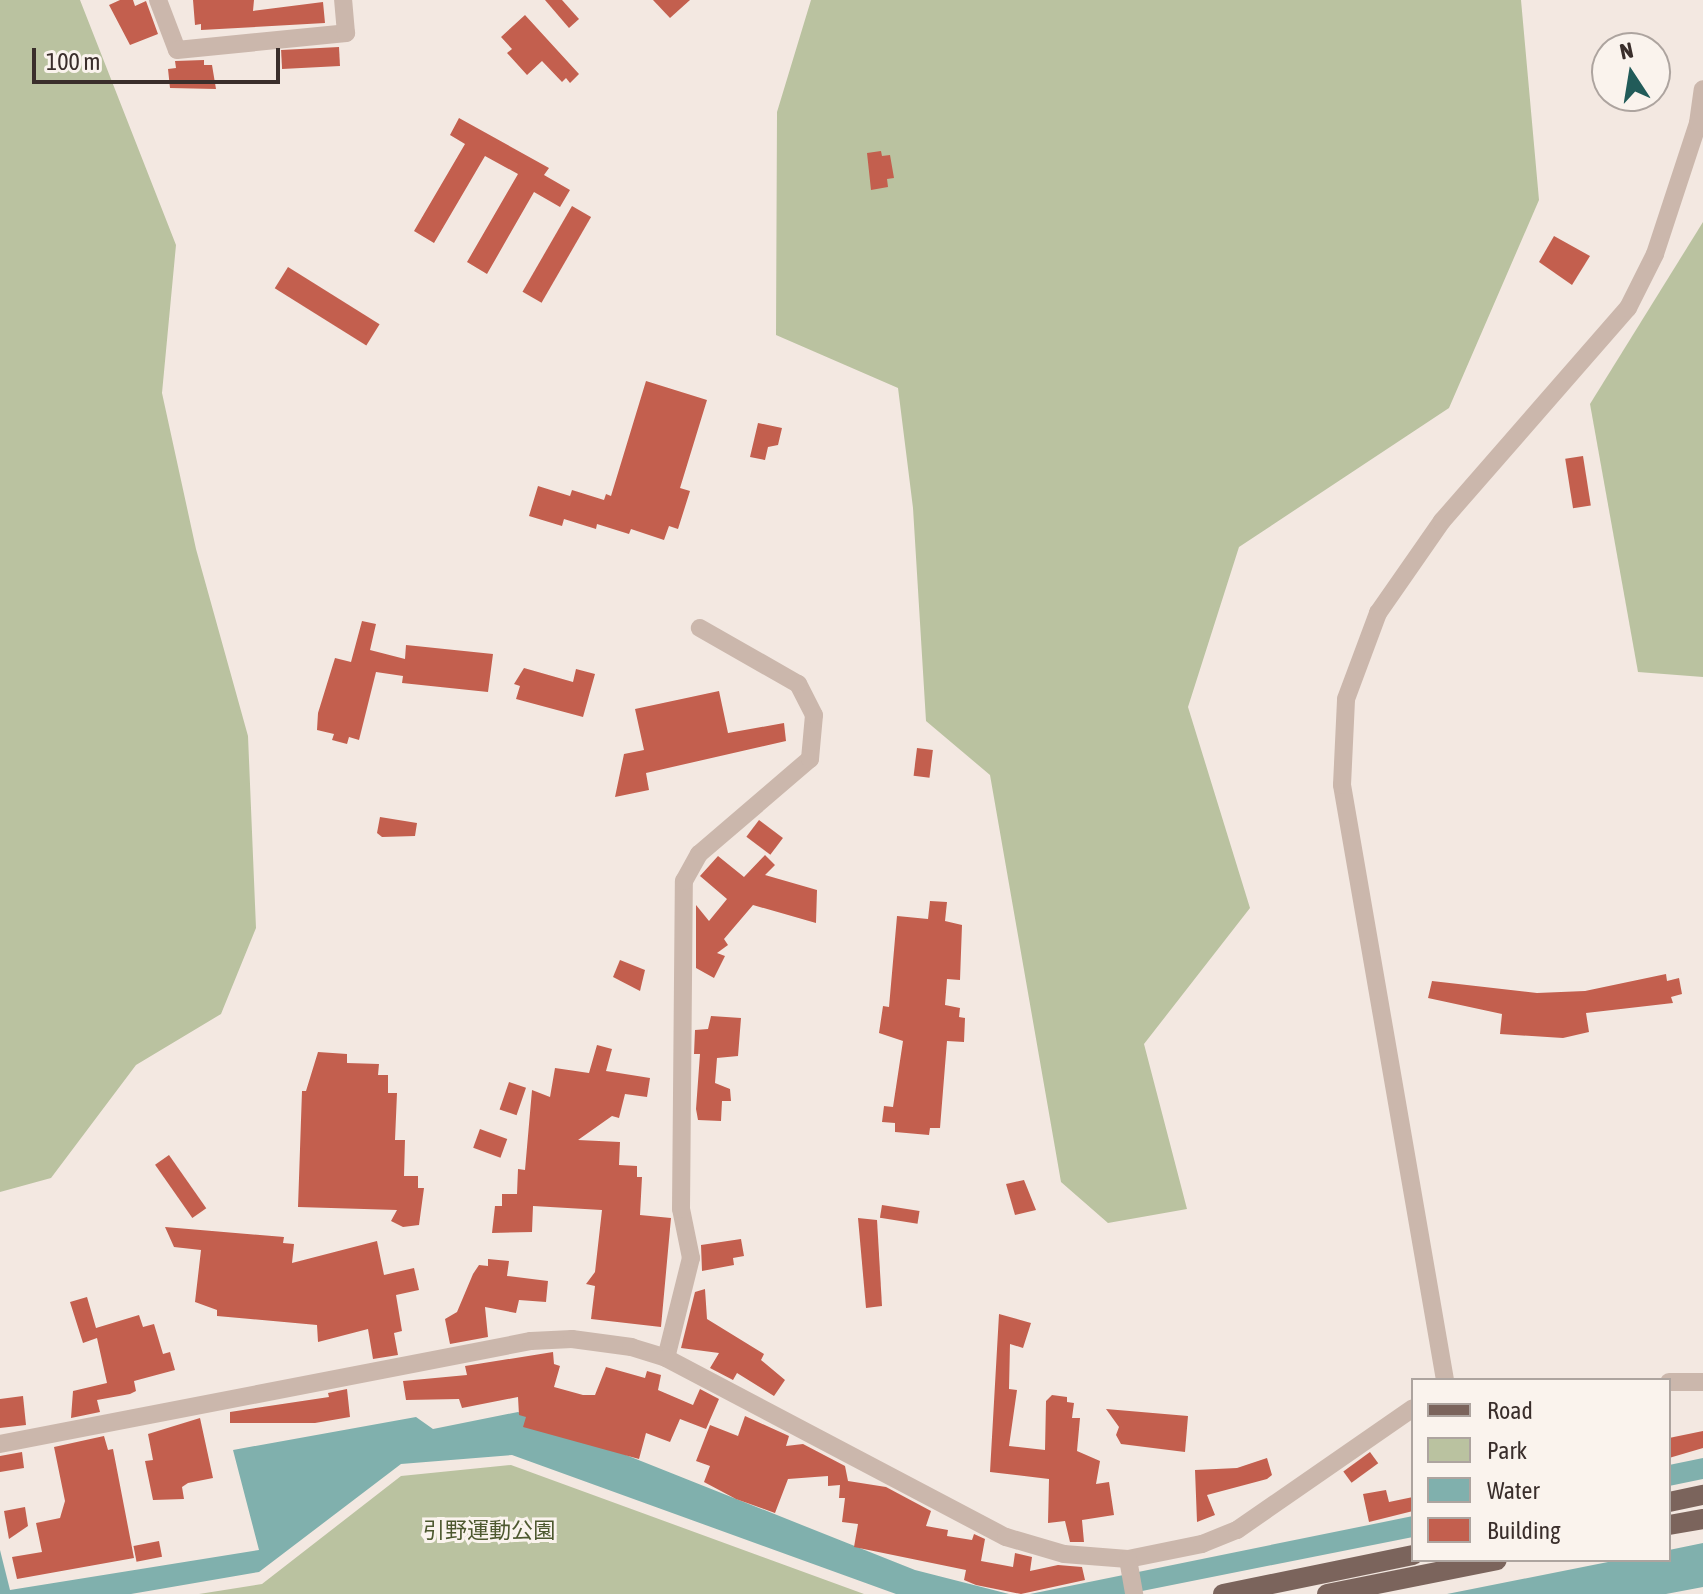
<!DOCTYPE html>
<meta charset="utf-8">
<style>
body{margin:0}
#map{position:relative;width:1703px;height:1594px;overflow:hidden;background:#f3e8e1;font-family:"Asap Condensed","Noto Sans JP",sans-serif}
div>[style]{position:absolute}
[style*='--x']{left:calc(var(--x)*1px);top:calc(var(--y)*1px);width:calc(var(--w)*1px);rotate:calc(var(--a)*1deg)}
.green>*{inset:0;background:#bac2a0}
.water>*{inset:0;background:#80b0ad}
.building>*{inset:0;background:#c35f4e;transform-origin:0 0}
.minor>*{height:18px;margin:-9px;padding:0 9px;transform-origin:9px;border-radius:9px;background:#cbb7ac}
.major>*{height:20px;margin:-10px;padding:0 10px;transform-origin:10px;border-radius:10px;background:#7b645c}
span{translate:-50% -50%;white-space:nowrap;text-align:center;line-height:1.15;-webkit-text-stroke:6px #faf3ed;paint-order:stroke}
.park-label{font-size:22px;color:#4d582f}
.legend{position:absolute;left:1411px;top:1378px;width:260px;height:184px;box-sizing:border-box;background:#faf3ed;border:2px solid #ada49f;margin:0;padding:10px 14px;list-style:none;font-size:24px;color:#3a2e2b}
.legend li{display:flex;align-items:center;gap:16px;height:40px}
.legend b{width:40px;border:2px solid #ada49f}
.north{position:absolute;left:1591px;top:32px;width:80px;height:80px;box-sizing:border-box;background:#faf3ed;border:2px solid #ada49f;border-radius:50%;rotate:348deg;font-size:22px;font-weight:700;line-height:32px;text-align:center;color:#3a2e2b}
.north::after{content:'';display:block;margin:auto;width:28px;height:36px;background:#215b59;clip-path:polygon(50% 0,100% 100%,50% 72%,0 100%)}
.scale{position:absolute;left:32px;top:48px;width:248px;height:36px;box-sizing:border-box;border:4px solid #3a2e2b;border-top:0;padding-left:10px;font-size:24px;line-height:28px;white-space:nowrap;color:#3a2e2b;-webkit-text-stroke:6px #faf3ed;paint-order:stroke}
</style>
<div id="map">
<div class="green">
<div style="clip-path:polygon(0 0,80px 0,176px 245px,162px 393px,196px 549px,248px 736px,256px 928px,221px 1014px,136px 1065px,51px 1178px,0 1192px)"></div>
<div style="clip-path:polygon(811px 0,1521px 0,1539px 200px,1449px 408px,1239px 547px,1188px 707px,1250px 908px,1144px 1044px,1187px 1209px,1108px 1223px,1061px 1182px,990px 775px,926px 721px,913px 508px,898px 388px,776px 335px,777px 112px)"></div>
<div style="clip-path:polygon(1703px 222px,1703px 677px,1638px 672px,1590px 404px)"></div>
<div style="clip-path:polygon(511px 1465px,864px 1594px,199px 1594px,262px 1584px,401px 1476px)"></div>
</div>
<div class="water">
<div style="clip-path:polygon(518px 1412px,915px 1570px,1009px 1594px,896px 1594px,512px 1455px,401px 1464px,259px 1572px,131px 1594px,0 1594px,0 1550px,10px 1590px,259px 1550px,233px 1450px,416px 1417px,433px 1429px)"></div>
<div style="clip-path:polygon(1703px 1458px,1703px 1479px,1669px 1486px,1669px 1465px)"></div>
<div style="clip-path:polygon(1413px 1516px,1413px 1537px,1127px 1594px,1030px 1594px)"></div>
<div style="clip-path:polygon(1703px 1543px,1703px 1587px,1666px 1594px,1447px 1594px,1618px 1560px,1669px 1560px,1669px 1550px)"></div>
</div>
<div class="building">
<div style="clip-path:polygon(120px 0,133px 0,135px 6px,146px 1px,158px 34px,130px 45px,109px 5px)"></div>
<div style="clip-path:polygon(193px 0,254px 0,253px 11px,323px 2px,325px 23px,201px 30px,201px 24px,195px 25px)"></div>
<div style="clip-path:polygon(545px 0,562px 0,579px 19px,569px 28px)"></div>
<div style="clip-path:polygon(653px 0,690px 0,670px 18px)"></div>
<div style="clip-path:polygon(525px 15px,579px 74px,570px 83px,566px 78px,562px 82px,542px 61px,527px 75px,507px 53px,512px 49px,501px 37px)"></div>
<div style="left:339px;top:47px;width:19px;height:58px;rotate:87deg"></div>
<div style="clip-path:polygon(204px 60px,204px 65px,212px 65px,216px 89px,170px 88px,168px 69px,176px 68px,175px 61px)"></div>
<div style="clip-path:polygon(459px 118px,549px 168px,544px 175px,570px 190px,560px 207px,534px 192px,487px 274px,467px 262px,518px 174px,485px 156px,434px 243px,414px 231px,465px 144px,450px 135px)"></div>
<div style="clip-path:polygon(881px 151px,882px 156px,890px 155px,894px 178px,887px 179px,888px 187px,871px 190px,867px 153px)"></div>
<div style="left:572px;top:206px;width:22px;height:99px;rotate:30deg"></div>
<div style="clip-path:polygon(1554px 236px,1590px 256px,1572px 285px,1539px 262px)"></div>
<div style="left:288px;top:267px;width:108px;height:25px;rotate:32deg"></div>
<div style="clip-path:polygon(646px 381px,707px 400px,680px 488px,690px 491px,678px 529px,669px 526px,664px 540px,631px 529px,629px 534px,597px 524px,596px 529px,564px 519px,562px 526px,529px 516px,538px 486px,570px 496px,572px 490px,604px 500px,606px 494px,611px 496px)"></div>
<div style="clip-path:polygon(758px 423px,782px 428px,778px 445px,768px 447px,765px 460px,750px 457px)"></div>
<div style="left:1583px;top:456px;width:50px;height:18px;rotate:81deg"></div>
<div style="clip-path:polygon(362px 621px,376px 624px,370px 650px,405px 659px,406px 645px,493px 654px,488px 692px,402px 683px,403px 676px,376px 672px,359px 740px,349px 737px,347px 744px,332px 740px,334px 734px,317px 730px,318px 713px,335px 658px,351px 662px)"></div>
<div style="clip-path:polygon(524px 668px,573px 682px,576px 669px,595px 674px,583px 717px,516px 699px,520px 686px,514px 684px)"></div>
<div style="clip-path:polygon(719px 691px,728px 733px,784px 723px,786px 741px,646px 773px,649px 790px,615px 797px,624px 754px,644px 750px,635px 709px)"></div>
<div style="left:917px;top:748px;width:16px;height:28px;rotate:7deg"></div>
<div style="clip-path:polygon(380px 817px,417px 823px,415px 836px,382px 837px,377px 833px)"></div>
<div style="left:759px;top:820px;width:30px;height:21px;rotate:37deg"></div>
<div style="clip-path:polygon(765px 855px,775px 865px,765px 875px,817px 890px,816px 923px,753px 905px,724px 939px,728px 945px,717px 953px,725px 956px,714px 978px,696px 968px,696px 905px,709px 921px,727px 899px,700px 876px,718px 856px,744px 877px)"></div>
<div style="clip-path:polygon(930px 901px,947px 902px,945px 921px,962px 925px,960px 980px,947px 979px,945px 1005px,960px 1008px,959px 1017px,965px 1018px,964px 1042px,947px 1041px,940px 1128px,930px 1128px,929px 1135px,895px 1132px,895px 1123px,882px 1122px,884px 1106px,893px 1107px,903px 1041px,879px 1033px,883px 1006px,889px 1007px,897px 916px,928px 919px)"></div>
<div style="clip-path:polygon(620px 960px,645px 970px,640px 991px,613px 977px)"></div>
<div style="clip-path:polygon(1666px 974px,1667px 981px,1679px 978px,1682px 994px,1671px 997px,1673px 1003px,1586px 1013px,1589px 1032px,1563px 1038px,1500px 1034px,1502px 1014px,1428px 998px,1432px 981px,1537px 993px,1585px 991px)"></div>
<div style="clip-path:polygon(711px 1016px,741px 1018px,738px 1056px,717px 1058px,715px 1083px,730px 1089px,731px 1101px,722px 1101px,721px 1121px,698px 1120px,696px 1109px,700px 1054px,694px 1054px,695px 1030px,708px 1029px)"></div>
<div style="clip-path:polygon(597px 1045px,612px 1049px,606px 1071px,650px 1078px,647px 1097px,625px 1094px,619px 1118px,612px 1116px,578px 1140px,620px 1142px,619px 1165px,637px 1166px,637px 1177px,642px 1177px,640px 1215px,671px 1218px,661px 1327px,591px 1319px,595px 1286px,586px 1284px,595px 1272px,602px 1210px,533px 1206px,532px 1232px,492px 1233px,495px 1206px,502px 1206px,502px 1194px,517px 1194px,518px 1169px,525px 1170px,532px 1090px,550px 1097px,555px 1068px,589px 1073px)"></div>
<div style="clip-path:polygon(318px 1052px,347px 1054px,347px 1063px,379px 1064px,378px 1075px,388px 1075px,388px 1093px,397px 1093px,395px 1140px,405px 1140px,404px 1176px,418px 1176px,418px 1188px,424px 1188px,419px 1225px,403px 1227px,391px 1221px,397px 1210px,298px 1207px,302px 1091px,306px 1091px)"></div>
<div style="left:509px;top:1082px;width:18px;height:29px;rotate:19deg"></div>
<div style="left:480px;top:1129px;width:29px;height:20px;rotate:20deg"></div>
<div style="left:169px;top:1155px;width:65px;height:17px;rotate:55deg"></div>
<div style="clip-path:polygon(1024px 1180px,1036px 1210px,1015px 1215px,1006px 1184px)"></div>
<div style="left:882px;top:1205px;width:38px;height:13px;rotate:9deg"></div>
<div style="clip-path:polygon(858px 1218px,877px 1220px,882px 1306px,866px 1308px)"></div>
<div style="clip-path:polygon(165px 1227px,284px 1237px,283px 1243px,294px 1244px,292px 1263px,377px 1241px,384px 1275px,414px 1268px,419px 1290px,396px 1295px,402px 1331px,394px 1333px,398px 1355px,373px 1359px,368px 1329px,318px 1342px,317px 1325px,217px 1316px,217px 1310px,195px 1302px,201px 1250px,174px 1247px)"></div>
<div style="clip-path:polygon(741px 1239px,744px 1256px,733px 1258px,734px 1265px,702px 1271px,701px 1245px)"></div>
<div style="clip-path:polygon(488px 1259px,509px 1261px,507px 1276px,548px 1281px,546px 1302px,519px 1300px,516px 1313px,485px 1307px,488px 1337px,450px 1344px,445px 1319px,457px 1312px,473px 1274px,479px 1265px,488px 1266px)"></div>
<div style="clip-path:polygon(705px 1289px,707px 1319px,764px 1354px,761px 1360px,785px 1380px,774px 1396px,737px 1373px,733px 1380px,710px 1368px,719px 1353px,681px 1348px,695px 1292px)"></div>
<div style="clip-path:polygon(87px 1297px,96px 1328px,139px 1315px,143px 1327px,154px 1324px,163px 1354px,170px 1352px,175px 1370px,134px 1381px,136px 1391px,130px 1394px,97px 1400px,100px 1412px,71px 1418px,73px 1391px,107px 1383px,97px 1338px,83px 1343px,70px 1302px)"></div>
<div style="clip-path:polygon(999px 1314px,1031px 1323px,1023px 1348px,1010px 1344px,1009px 1389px,1017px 1390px,1009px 1446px,1045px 1450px,1046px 1401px,1052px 1395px,1067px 1397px,1067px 1402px,1074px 1403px,1072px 1418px,1080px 1418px,1077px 1451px,1100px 1461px,1096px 1484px,1109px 1482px,1114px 1515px,1082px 1520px,1084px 1542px,1070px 1542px,1065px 1521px,1048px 1523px,1049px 1479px,990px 1472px)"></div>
<div style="clip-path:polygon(553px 1352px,554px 1364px,560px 1366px,554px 1387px,583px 1395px,595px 1395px,606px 1367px,645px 1378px,647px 1371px,661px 1375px,658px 1390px,693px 1405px,700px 1389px,719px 1399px,706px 1429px,680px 1419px,670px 1442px,646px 1433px,639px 1459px,523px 1427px,526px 1417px,519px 1415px,518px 1397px,462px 1408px,459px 1399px,406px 1400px,403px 1381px,467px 1375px,465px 1366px)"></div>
<div style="clip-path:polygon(347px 1389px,350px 1417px,315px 1423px,230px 1423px,230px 1412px,329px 1397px,328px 1393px)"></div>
<div style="clip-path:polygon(23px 1396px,26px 1425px,0 1428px,0 1399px)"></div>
<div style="clip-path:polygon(1106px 1409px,1188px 1416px,1185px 1452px,1121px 1444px,1116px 1435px,1119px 1427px)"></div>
<div style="clip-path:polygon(745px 1416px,789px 1436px,786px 1446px,803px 1444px,845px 1466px,848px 1481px,886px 1487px,931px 1511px,926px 1526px,948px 1530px,947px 1536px,972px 1540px,974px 1534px,985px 1539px,981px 1561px,1013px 1567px,1015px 1553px,1032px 1557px,1030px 1571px,1058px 1565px,1082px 1567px,1085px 1580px,1021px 1594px,976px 1585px,964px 1580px,966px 1570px,854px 1547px,858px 1524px,842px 1522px,845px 1498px,839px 1498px,840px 1485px,828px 1486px,828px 1476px,788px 1479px,775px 1513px,736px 1499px,704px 1482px,710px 1466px,696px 1461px,710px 1425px,738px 1436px)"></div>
<div style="clip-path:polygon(200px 1418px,213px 1478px,188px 1483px,182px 1487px,184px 1499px,153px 1500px,145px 1461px,153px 1460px,148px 1434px)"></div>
<div style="clip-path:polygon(1703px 1431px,1703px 1448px,1669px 1458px,1669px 1438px)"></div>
<div style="clip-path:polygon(104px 1436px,108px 1450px,113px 1449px,134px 1558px,17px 1579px,12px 1557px,42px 1552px,36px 1523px,60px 1518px,65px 1501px,54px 1447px)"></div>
<div style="clip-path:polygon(22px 1452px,24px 1468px,0 1472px,0 1456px)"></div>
<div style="left:1370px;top:1452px;width:14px;height:33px;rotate:54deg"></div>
<div style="clip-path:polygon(1267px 1458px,1272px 1475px,1267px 1479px,1207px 1495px,1215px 1515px,1197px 1522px,1195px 1470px,1237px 1468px)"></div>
<div style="clip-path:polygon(1386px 1490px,1389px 1502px,1413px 1497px,1413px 1511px,1369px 1522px,1363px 1494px)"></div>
<div style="clip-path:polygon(25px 1507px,28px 1526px,9px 1539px,4px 1511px)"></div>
<div style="left:159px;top:1541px;width:16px;height:26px;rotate:79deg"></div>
</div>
<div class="minor">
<div style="--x:158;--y:0;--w:53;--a:69.2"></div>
<div style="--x:177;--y:50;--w:170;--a:-5.7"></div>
<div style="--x:346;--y:33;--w:33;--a:-95"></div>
<div style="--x:666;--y:1358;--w:103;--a:-76"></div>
<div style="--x:691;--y:1258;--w:50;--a:-101.5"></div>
<div style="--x:681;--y:1209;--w:328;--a:-89.5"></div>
<div style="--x:684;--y:881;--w:31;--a:-61"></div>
<div style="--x:699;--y:854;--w:146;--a:-40.6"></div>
<div style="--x:810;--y:759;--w:44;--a:-84.8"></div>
<div style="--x:814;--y:715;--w:35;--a:-117"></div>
<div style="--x:798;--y:684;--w:113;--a:-150.3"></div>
<div style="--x:1445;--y:1380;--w:604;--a:-99.82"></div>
<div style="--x:1342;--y:785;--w:86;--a:-87.3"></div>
<div style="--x:1346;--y:699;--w:92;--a:-69.6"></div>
<div style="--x:1378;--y:613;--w:112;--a:-55.2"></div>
<div style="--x:1442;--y:521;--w:283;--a:-48.9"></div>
<div style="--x:1628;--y:308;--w:60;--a:-63.4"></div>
<div style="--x:1655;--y:254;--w:138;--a:-71.8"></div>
<div style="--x:1698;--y:123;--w:34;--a:-82"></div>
<div style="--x:1669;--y:1382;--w:34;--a:0"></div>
<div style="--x:0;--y:1444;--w:541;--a:-10.98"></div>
<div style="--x:531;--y:1341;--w:41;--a:-2.8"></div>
<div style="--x:572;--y:1339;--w:60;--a:7.7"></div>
<div style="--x:631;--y:1347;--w:37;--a:17"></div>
<div style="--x:666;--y:1358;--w:384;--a:27.8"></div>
<div style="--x:1006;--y:1537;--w:60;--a:16.3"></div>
<div style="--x:1064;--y:1554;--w:64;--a:4.5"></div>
<div style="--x:1128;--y:1559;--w:76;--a:-11.5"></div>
<div style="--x:1202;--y:1544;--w:38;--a:-22"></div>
<div style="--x:1237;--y:1530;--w:214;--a:-34.7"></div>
<div style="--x:1128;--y:1559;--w:36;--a:80"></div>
</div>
<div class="major">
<div style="--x:1669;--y:1502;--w:35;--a:-12"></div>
<div style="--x:1669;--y:1525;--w:35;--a:-10"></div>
<div style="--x:1223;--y:1594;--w:194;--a:-11.6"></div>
<div style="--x:1327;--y:1594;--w:173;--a:-11.3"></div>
</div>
<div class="park-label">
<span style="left:489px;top:1531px">引野運動公園</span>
</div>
<ul class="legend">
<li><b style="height:10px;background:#7b645c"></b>Road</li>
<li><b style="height:22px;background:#bac2a0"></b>Park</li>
<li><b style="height:22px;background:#80b0ad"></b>Water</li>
<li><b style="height:22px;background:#c35f4e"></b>Building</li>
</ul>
<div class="north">N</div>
<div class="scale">100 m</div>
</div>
